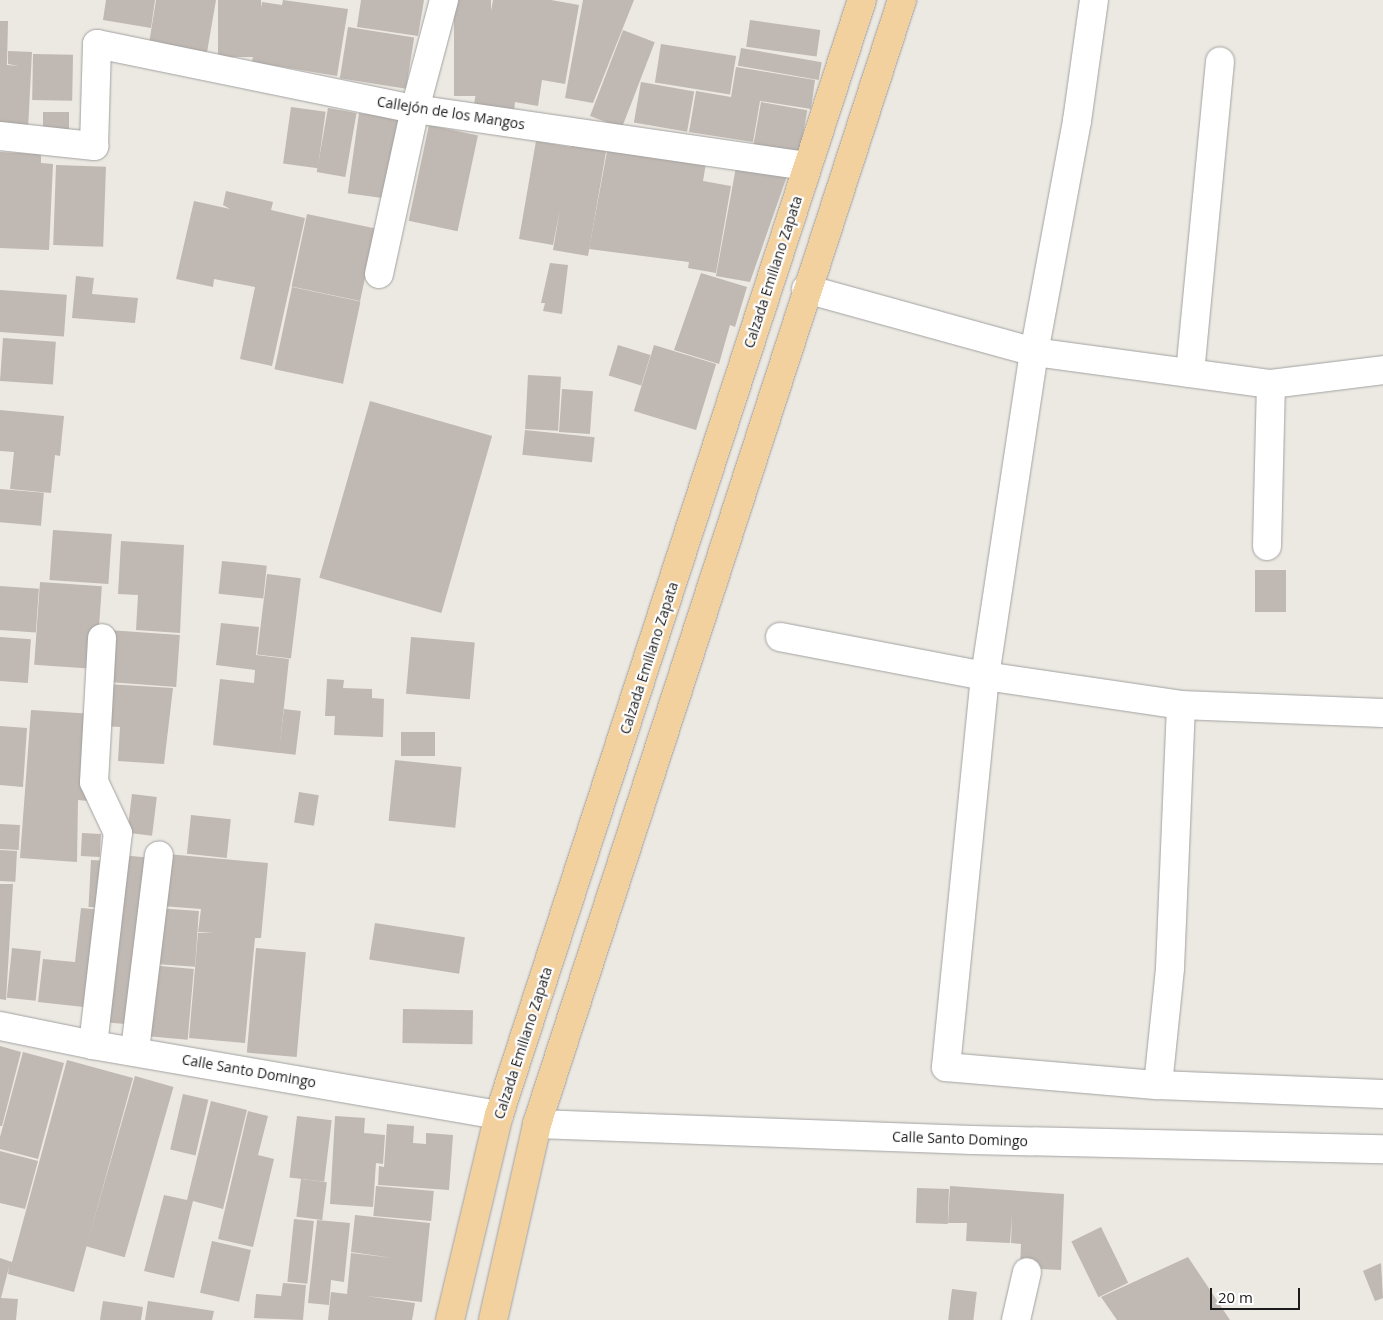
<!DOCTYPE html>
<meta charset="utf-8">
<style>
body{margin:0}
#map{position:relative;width:1383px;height:1320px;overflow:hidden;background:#ece9e2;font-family:"Open Sans",sans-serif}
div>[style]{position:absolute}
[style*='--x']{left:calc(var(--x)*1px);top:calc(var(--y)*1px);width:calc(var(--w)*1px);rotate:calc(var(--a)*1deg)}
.building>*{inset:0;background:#c0b8b2;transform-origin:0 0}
.roads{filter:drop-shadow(0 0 1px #a2a2a2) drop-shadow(0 0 1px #a2a2a2)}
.minor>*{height:28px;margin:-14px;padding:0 14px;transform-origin:14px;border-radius:14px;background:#fff}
.major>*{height:28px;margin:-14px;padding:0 14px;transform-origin:14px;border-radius:14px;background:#f3d19f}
span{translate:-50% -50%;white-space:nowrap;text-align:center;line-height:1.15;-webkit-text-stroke:4.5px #fff;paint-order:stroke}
.street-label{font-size:14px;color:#1b1b1b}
.scale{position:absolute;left:1210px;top:1288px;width:90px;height:22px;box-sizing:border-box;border:2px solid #1b1b1b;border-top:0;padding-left:6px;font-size:15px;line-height:18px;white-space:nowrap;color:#1b1b1b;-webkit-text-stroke:4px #fff;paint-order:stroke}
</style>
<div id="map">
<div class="building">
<div style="clip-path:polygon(106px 0,155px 0,151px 28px,103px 20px)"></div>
<div style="clip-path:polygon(156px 0,216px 0,206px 58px,148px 50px)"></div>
<div style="left:218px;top:0;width:43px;height:57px"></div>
<div style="clip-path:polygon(283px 0,348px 9px,337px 76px,252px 62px,262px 2px,282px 5px)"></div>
<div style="clip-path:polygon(361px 0,424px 0,418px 36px,357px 27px)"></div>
<div style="left:454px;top:0;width:37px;height:96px"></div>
<div style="clip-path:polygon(493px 0,551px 0,579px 5px,565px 84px,542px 80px,538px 106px,515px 102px,514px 111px,474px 104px)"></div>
<div style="clip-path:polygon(583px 0,634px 0,593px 103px,565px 98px)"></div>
<div style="left:750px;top:20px;width:71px;height:27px;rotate:8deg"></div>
<div style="clip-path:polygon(0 21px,8px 21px,7px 65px,19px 66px,8px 64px,8px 51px,32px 52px,28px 129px,0 129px)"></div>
<div style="left:348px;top:27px;width:67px;height:52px;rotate:9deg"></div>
<div style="left:623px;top:30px;width:34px;height:92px;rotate:21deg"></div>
<div style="left:661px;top:44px;width:76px;height:39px;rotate:9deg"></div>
<div style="left:741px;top:48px;width:82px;height:18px;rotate:10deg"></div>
<div style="left:33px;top:54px;width:40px;height:46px;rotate:1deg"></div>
<div style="clip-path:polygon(736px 67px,815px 80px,811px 109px,760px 101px,753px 142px,689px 132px,696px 91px,731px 97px)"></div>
<div style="left:641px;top:82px;width:54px;height:41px;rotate:10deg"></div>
<div style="left:761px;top:102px;width:47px;height:43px;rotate:10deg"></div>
<div style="left:291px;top:107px;width:35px;height:57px;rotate:8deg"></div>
<div style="left:328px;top:108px;width:29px;height:65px;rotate:10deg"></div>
<div style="left:43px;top:112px;width:26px;height:21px"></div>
<div style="left:359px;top:113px;width:42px;height:81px;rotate:8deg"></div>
<div style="left:429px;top:125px;width:50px;height:98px;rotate:12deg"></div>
<div style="clip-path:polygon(573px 140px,607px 146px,588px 256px,553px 250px,560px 209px,553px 245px,519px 239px,536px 141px,571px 147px)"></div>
<div style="clip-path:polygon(608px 146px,706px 163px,703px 181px,731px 186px,716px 273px,688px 268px,689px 262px,589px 249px)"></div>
<div style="clip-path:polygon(0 152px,41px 154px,41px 163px,53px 164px,49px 250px,0 248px)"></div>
<div style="left:56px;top:165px;width:50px;height:80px;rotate:2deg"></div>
<div style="clip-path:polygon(736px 167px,787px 176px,750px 282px,716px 276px)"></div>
<div style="clip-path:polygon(226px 191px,273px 202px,271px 210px,305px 218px,272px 366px,240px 359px,255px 287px,214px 279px,213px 287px,176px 279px,194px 201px,230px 209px,223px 205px)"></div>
<div style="left:307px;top:214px;width:70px;height:74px;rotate:12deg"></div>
<div style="clip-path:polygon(550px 263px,568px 265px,562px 314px,543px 311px,545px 303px,541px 303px)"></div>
<div style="clip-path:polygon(701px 273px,747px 287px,735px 327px,730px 325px,719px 364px,674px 350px)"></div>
<div style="clip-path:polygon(76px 276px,94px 278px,92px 294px,138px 298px,135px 323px,72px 318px)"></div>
<div style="left:292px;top:287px;width:70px;height:84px;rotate:12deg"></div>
<div style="left:0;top:290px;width:67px;height:42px;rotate:4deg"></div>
<div style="left:3px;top:338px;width:53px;height:43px;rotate:4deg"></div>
<div style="left:618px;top:345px;width:34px;height:32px;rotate:17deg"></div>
<div style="left:654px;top:345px;width:65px;height:69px;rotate:17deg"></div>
<div style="left:528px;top:375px;width:33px;height:54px;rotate:3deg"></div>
<div style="left:562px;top:389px;width:31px;height:43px;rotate:4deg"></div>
<div style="left:370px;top:401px;width:127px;height:184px;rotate:16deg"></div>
<div style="clip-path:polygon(0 410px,64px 416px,60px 456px,55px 455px,51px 493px,10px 489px,14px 452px,0 451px)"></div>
<div style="left:525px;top:430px;width:70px;height:25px;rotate:6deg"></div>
<div style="left:0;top:489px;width:44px;height:33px;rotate:5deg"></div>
<div style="left:53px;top:530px;width:59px;height:50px;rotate:4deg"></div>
<div style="clip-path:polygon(121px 541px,184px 545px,180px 633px,136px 630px,138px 595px,118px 594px)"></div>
<div style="left:222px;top:561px;width:45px;height:33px;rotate:6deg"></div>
<div style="left:1255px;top:570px;width:31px;height:42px"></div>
<div style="left:267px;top:574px;width:34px;height:81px;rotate:7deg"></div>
<div style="left:40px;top:582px;width:62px;height:83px;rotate:4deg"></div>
<div style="left:0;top:586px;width:39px;height:44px;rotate:4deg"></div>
<div style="clip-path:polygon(221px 623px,259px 627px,256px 655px,289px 659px,279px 753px,213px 745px,220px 679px,254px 683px,255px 670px,216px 665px)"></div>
<div style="left:108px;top:630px;width:72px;height:52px;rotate:4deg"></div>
<div style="left:0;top:637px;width:31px;height:44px;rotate:4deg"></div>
<div style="left:411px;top:637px;width:64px;height:57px;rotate:5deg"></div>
<div style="clip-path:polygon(327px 679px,344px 680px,343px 688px,372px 689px,372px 698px,384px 699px,383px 737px,334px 735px,335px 716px,325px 716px)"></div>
<div style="clip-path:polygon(107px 684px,173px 688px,164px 764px,118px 761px,120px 727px,105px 726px)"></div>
<div style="left:284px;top:709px;width:17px;height:44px;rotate:7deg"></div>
<div style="clip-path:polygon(31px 710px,94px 714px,88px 801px,78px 800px,77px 862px,20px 858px)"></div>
<div style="clip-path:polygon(0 726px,27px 728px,23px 787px,0 785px)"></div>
<div style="left:401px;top:732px;width:34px;height:24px"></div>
<div style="left:395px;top:760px;width:67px;height:61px;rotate:6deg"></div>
<div style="left:299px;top:792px;width:20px;height:31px;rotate:9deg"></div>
<div style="left:132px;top:794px;width:25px;height:39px;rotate:7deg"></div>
<div style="left:191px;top:815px;width:40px;height:39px;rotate:6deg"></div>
<div style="left:0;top:824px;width:20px;height:25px;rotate:3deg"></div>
<div style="left:82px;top:833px;width:19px;height:23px;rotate:3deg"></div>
<div style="left:0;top:850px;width:17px;height:31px;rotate:3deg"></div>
<div style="clip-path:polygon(167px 854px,268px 863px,261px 938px,255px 938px,245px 1043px,189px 1038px,198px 933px,214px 933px,198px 932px,201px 909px,162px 906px)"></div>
<div style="left:120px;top:855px;width:33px;height:168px;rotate:5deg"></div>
<div style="left:91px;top:860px;width:18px;height:47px;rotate:3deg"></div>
<div style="clip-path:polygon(0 884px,13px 884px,6px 1000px,0 999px)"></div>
<div style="clip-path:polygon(81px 908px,103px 910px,93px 1008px,38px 1002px,43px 959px,75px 962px)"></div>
<div style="left:156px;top:908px;width:43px;height:56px;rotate:4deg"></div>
<div style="left:375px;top:923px;width:91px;height:37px;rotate:9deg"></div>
<div style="left:12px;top:948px;width:29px;height:50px;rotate:6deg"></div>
<div style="left:256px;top:948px;width:50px;height:105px;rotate:5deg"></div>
<div style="left:149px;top:965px;width:45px;height:71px;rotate:5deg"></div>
<div style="left:403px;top:1009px;width:70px;height:34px;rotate:1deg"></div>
<div style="clip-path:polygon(0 1046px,21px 1052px,2px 1126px,0 1126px)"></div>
<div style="clip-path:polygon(23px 1052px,64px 1063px,38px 1159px,0 1149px,0 1137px)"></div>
<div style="clip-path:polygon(67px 1060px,133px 1078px,74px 1292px,8px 1274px,9px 1267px,1px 1298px,18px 1299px,16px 1320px,0 1320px,0 1258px,12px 1262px)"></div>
<div style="left:135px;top:1076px;width:40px;height:177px;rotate:16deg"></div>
<div style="left:183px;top:1094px;width:26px;height:57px;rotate:13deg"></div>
<div style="clip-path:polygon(211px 1101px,247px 1110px,223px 1209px,193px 1201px,174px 1278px,144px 1271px,164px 1195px,187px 1200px)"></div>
<div style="clip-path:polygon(248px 1111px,268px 1116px,258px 1155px,274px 1159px,253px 1247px,218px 1239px)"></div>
<div style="left:297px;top:1116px;width:35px;height:62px;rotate:7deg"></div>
<div style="clip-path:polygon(335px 1116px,365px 1118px,364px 1133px,385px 1135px,383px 1164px,376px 1163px,373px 1207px,330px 1204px)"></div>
<div style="clip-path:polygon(387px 1124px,414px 1126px,413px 1143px,426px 1144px,426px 1133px,453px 1135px,449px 1190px,378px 1185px,379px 1166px,384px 1167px)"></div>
<div style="clip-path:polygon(0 1151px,38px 1161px,25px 1209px,0 1203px)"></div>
<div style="left:301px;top:1179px;width:26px;height:38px;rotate:7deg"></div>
<div style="left:376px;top:1186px;width:58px;height:30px;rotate:5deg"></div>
<div style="clip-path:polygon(950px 1186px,1064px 1194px,1061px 1270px,1020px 1268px,1021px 1244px,1011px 1243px,1012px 1215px,1010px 1243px,966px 1241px,967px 1223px,948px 1223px)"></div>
<div style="left:917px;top:1188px;width:32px;height:35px;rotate:2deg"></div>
<div style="clip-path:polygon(355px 1215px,430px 1223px,422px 1302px,366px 1296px,415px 1303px,412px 1320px,328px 1320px,331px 1292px,347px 1294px,351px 1253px,393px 1258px,351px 1252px)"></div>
<div style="left:294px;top:1219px;width:20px;height:63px;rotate:6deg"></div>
<div style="clip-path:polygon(317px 1220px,350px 1223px,344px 1282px,331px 1280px,329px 1305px,308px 1303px)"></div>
<div style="left:1101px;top:1227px;width:62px;height:33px;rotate:64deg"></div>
<div style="left:212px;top:1241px;width:40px;height:53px;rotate:13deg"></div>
<div style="clip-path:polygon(1188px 1257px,1230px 1320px,1117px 1320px,1101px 1297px)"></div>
<div style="clip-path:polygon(1381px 1263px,1383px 1298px,1375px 1301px,1363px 1271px)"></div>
<div style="clip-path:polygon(283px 1283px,306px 1285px,303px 1320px,254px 1318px,256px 1294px,281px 1296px)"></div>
<div style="left:952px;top:1289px;width:25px;height:31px;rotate:7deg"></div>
<div style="clip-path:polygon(103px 1301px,143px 1307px,141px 1320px,100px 1320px)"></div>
<div style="clip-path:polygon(148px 1301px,214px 1311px,212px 1320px,145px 1320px)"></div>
</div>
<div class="roads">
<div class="minor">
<div style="--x:1094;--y:0;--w:122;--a:98"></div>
<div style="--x:1077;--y:121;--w:235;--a:100.5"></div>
<div style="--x:1034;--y:352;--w:328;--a:98.6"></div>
<div style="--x:985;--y:676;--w:393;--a:95.7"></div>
<div style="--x:946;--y:1067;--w:213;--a:4.9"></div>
<div style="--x:1158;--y:1085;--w:225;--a:2.3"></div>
<div style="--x:0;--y:136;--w:95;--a:6.1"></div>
<div style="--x:94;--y:146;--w:102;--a:-88.3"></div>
<div style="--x:97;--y:44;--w:325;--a:11.6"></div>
<div style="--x:415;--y:109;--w:396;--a:8.3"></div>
<div style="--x:379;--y:274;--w:169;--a:-77.7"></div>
<div style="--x:415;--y:109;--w:113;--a:-75.1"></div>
<div style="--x:806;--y:289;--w:237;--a:15.4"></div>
<div style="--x:1034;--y:352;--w:239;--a:7.7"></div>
<div style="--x:1271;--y:384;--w:113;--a:-7.1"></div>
<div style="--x:1190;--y:373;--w:313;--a:-84.5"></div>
<div style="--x:1267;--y:546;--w:162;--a:-88.6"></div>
<div style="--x:780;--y:637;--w:209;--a:10.8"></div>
<div style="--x:985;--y:676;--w:198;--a:8.4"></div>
<div style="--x:1181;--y:705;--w:202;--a:2.3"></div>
<div style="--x:0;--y:1026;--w:95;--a:11.5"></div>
<div style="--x:93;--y:1045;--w:412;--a:9.8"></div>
<div style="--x:93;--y:1045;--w:213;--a:-83.3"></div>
<div style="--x:118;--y:833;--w:56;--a:-115.2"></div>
<div style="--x:94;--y:782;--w:144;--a:-86.8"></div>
<div style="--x:135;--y:1050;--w:196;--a:-83"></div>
<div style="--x:1158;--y:1085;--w:118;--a:-84.1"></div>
<div style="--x:1170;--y:968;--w:263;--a:-87.6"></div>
<div style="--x:537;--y:1124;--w:435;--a:2.1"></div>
<div style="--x:972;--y:1140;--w:411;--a:1.3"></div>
<div style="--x:1016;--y:1320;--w:49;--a:-77.1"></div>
</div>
<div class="major">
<div style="--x:450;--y:1320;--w:211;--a:-76.6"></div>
<div style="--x:499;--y:1115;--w:1173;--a:-71.97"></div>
<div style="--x:493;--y:1320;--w:201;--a:-77.3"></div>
<div style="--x:537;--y:1124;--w:1182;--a:-72.01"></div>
</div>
</div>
<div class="street-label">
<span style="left:451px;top:113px;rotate:9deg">Callejón de los Mangos</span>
<span style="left:773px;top:272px;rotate:-72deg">Calzada Emiliano Zapata</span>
<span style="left:649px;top:658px;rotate:-72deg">Calzada Emiliano Zapata</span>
<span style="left:523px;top:1043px;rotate:-72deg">Calzada Emiliano Zapata</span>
<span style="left:249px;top:1071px;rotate:10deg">Calle Santo Domingo</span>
<span style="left:960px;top:1139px;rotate:2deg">Calle Santo Domingo</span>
</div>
<div class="scale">20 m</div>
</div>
